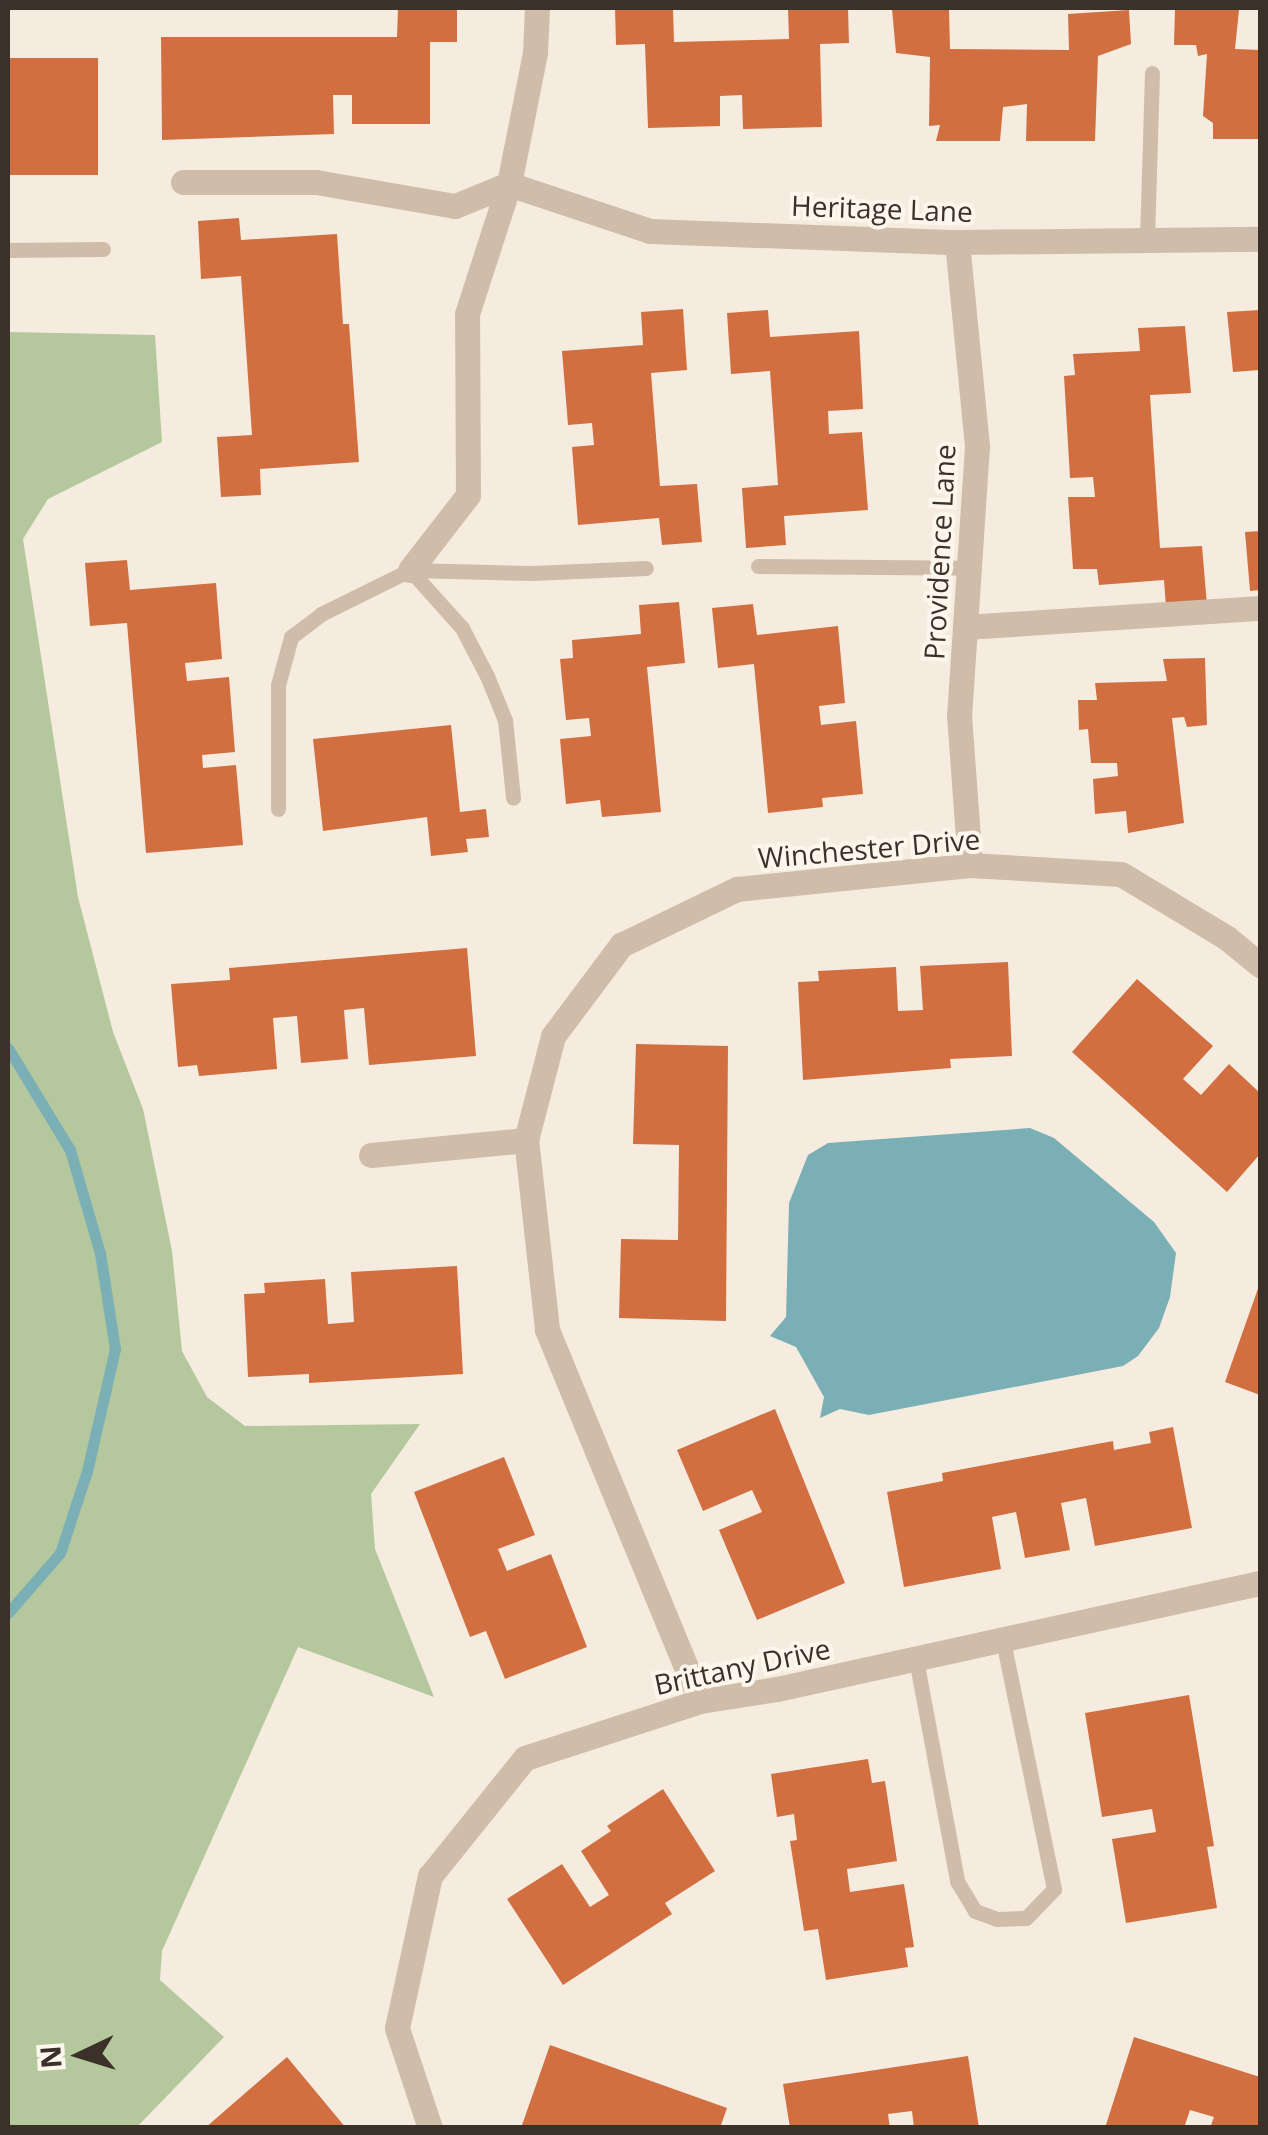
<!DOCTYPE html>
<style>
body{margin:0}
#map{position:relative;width:1268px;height:2135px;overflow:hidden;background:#f5ecdf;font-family:"Open Sans",sans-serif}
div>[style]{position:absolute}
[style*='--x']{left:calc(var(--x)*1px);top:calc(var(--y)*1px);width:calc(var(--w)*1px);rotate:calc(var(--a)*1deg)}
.green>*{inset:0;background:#b5c79c}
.water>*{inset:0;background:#7aafb6}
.stream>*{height:11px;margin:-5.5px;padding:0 5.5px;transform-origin:5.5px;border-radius:5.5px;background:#7aafb6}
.building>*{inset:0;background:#d26f40;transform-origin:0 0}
.lane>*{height:15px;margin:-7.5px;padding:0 7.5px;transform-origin:7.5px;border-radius:7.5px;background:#cfbda9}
.street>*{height:25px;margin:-12.5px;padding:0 12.5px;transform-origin:12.5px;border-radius:12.5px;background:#cfbda9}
span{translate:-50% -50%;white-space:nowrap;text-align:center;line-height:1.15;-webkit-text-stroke:8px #fcf6ec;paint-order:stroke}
.street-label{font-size:28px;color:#3c3129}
.frame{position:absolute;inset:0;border:10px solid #3c3129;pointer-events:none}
.north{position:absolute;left:30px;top:2005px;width:100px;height:100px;-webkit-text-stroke:8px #fcf6ec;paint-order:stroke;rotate:266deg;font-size:28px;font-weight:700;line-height:40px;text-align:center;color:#3c3129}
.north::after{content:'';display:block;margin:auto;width:35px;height:45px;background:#3c3129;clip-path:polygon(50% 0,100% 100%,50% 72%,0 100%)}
</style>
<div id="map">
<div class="green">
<div style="clip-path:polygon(8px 332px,155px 335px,162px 442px,48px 499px,23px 539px,78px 897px,113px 1032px,143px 1109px,172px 1251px,182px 1351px,207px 1397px,245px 1426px,420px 1424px,371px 1494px,375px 1549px,434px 1697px,298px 1647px,162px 1951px,160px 1980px,224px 2037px,137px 2127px,8px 2127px)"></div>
</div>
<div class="water">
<div style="clip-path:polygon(1030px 1128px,1054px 1138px,1154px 1222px,1176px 1253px,1170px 1297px,1159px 1328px,1138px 1356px,1123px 1366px,869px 1415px,840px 1409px,820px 1418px,824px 1397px,796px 1347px,770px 1336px,786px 1317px,789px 1203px,808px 1155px,828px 1143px)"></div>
</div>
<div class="stream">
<div style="--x:8;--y:1048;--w:119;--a:58.7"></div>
<div style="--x:70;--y:1150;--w:107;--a:73.8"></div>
<div style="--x:100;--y:1253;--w:97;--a:81.1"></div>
<div style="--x:115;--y:1349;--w:125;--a:102.9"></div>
<div style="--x:87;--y:1471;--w:86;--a:108.2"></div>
<div style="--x:60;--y:1553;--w:79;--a:130.9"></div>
</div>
<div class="building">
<div style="clip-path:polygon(398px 8px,457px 8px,457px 42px,430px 42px,430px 124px,352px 124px,352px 95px,333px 95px,334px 134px,162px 140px,161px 37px,397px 37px)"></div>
<div style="clip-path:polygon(615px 8px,673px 8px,674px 42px,789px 39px,788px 8px,848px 8px,849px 43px,820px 44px,822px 127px,743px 129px,742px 95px,720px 96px,720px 126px,648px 128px,645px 44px,616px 45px)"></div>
<div style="clip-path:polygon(949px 8px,950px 49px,1069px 50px,1068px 14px,1129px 10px,1131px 44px,1098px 56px,1095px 141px,1026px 141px,1027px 104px,1003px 107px,1000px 141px,936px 141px,940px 125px,929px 126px,930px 57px,896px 53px,892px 9px)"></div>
<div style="clip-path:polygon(1175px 9px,1239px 10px,1235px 49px,1260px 50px,1260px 139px,1213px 139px,1213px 123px,1203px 116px,1207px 54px,1198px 56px,1196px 45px,1174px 45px)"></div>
<div style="left:8px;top:58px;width:90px;height:117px"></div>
<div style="clip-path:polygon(239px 218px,241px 240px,337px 234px,343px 324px,349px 324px,359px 462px,260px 469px,261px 495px,221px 497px,217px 437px,252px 435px,241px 276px,201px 279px,198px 221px)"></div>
<div style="clip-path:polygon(683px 309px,687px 370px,651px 373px,660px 486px,697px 484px,702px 542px,662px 545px,659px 518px,578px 525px,572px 447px,594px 445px,592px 423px,568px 425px,562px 351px,643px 345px,641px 312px)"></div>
<div style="clip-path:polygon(768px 310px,770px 337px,859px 331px,863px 409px,828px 411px,829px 434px,862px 432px,868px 510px,784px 516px,786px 545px,746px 548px,742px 488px,778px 485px,770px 371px,731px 374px,727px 313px)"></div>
<div style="clip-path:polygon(1260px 310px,1260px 370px,1233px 372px,1227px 312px)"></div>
<div style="clip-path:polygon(1185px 326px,1191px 393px,1150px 395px,1160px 548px,1202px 546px,1207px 605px,1166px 607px,1164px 580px,1099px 585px,1097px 569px,1073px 569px,1068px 497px,1095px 497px,1093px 477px,1070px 478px,1064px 376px,1075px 375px,1073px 354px,1140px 351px,1138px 328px)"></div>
<div style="clip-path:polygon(1260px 531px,1260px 590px,1250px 591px,1245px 532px)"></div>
<div style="clip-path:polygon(127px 560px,130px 590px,216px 583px,222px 659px,185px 663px,187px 681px,229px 677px,235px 752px,202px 755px,203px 768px,236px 765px,243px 845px,146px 853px,127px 623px,90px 626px,85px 563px)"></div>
<div style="clip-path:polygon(679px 602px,685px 663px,647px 667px,661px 812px,602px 817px,600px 800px,566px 804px,560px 739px,591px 736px,589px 718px,566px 720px,560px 659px,573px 658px,572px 640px,641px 634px,639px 605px)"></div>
<div style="clip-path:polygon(753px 604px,757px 635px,838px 626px,845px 703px,819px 706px,821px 725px,856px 721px,863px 794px,822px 798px,823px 807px,768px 813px,754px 664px,718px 668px,712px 608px)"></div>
<div style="clip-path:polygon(1205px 658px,1207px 725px,1187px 727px,1184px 717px,1172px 718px,1184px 823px,1128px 833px,1126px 811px,1095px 814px,1093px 779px,1118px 776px,1117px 763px,1091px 763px,1088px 729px,1079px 730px,1078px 700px,1097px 700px,1095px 683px,1167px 681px,1163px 659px)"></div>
<div style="clip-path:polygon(451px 725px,460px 812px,486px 809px,489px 837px,466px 839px,468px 852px,431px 856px,427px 817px,323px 831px,313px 739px)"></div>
<div style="clip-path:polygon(467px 948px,476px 1056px,369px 1065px,364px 1008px,344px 1010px,348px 1059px,301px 1063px,297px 1016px,273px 1018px,277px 1069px,199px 1076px,197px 1065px,178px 1067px,171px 984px,230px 980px,229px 968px)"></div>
<div style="clip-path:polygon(1008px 962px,1012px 1056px,950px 1059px,951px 1068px,803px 1080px,798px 982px,819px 981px,818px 971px,896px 967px,898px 1011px,923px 1010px,920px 966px)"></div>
<div style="clip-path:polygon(1137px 979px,1213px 1046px,1183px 1079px,1201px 1095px,1229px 1064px,1260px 1093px,1260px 1154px,1227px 1192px,1072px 1052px)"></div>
<div style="clip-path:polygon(636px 1044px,728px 1046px,726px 1321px,619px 1318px,621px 1239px,678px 1240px,679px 1145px,633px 1144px)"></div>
<div style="clip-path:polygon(457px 1266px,463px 1374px,309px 1383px,309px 1374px,248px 1377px,244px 1294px,265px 1293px,264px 1283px,325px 1279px,328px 1324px,354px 1322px,351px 1272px)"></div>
<div style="clip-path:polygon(1260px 1283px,1260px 1395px,1225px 1382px)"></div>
<div style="clip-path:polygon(775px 1409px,845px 1583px,757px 1620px,719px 1530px,762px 1512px,752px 1490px,703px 1511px,677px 1450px)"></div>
<div style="clip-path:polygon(1173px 1427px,1192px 1528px,1095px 1546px,1086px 1498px,1061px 1503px,1070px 1550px,1025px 1558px,1016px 1512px,992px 1517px,1001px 1569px,904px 1587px,887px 1492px,943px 1481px,942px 1473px,1113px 1441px,1114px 1450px,1151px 1443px,1149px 1432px)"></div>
<div style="clip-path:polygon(504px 1457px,535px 1535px,498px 1549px,507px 1571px,551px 1554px,587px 1647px,505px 1679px,486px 1631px,470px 1637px,414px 1492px)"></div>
<div style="clip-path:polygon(1189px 1695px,1214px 1846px,1207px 1847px,1217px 1908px,1126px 1923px,1112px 1839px,1156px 1832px,1152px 1809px,1102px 1817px,1085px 1713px)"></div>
<div style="clip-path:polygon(868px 1759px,872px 1783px,885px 1781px,897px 1861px,847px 1869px,850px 1892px,904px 1884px,914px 1947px,905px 1948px,908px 1967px,826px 1980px,818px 1929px,804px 1931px,790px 1841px,797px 1840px,794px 1814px,777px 1817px,771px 1774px)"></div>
<div style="clip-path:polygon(663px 1789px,715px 1871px,665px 1903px,672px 1914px,563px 1985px,507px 1899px,562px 1864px,590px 1907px,609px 1895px,581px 1851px,611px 1831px,607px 1826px)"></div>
<div style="clip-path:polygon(1134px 2037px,1260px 2077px,1260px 2128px,1210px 2128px,1214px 2117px,1190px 2110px,1184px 2128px,1105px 2128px)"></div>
<div style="clip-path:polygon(550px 2045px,727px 2108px,720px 2128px,521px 2128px)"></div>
<div style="clip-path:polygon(968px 2056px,979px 2128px,914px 2128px,912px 2111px,888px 2114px,890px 2128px,790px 2128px,783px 2084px)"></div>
<div style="clip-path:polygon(287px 2057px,346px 2128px,205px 2128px)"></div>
</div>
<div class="lane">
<div style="--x:1147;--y:240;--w:167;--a:-88.3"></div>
<div style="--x:8;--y:250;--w:95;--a:-0.6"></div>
<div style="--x:758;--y:566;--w:211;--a:0.5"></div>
<div style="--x:410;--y:570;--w:78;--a:48.1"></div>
<div style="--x:462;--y:628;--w:54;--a:62.5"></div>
<div style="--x:487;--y:676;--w:48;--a:67.8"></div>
<div style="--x:505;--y:720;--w:78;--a:84.1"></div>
<div style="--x:278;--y:809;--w:124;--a:-90"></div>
<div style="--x:278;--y:685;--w:50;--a:-74.8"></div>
<div style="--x:291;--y:637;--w:38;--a:-37"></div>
<div style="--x:321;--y:614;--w:99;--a:-26.3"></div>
<div style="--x:410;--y:570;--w:122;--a:1.4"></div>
<div style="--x:532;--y:573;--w:114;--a:-2.5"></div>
<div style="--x:916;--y:1659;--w:226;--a:79.5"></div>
<div style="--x:957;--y:1881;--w:35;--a:59"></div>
<div style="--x:975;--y:1911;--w:23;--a:20"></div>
<div style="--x:997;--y:1919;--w:29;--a:-2"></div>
<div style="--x:1026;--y:1918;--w:40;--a:-46"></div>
<div style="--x:1054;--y:1889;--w:254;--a:-101.6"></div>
</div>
<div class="street">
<div style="--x:183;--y:182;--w:133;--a:0"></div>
<div style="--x:316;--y:182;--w:141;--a:9.8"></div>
<div style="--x:455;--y:206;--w:58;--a:-22.2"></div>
<div style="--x:509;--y:184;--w:149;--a:18.4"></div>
<div style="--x:650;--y:231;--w:307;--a:2.1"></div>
<div style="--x:957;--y:242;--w:303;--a:-0.6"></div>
<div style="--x:957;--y:242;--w:205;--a:84.4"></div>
<div style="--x:977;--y:446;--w:270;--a:93.8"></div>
<div style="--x:959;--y:715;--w:150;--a:85.8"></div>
<div style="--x:410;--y:570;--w:95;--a:-52.3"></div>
<div style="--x:468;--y:495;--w:181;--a:-90.3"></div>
<div style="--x:467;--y:314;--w:137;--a:-72.1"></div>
<div style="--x:509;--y:184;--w:134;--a:-78.8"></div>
<div style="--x:535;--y:53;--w:45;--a:-87.5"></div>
<div style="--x:965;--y:627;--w:296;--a:-3.7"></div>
<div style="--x:371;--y:1155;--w:156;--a:-5.5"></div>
<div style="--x:700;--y:1701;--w:402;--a:-112.4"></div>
<div style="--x:547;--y:1329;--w:190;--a:-96.3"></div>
<div style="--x:526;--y:1140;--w:107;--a:-75.4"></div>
<div style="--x:553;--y:1036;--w:114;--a:-53.2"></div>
<div style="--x:621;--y:945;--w:129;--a:-25.8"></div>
<div style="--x:737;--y:889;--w:234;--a:-5.9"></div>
<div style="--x:970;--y:865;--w:151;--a:3.4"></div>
<div style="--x:1121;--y:874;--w:124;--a:31.1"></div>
<div style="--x:1227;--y:938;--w:43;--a:39.3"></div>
<div style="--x:430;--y:2128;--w:105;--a:-108.3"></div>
<div style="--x:397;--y:2028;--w:156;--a:-77.8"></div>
<div style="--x:430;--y:1876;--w:151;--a:-51.2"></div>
<div style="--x:525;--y:1758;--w:184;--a:-18"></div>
<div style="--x:700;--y:1701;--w:78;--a:-8.9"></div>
<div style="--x:777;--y:1689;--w:494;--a:-12.4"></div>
</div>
<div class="street-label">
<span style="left:882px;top:208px;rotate:2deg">Heritage Lane</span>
<span style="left:939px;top:552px;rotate:-87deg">Providence Lane</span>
<span style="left:869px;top:848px;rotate:-5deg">Winchester Drive</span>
<span style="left:742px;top:1666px;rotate:-12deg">Brittany Drive</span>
</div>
<div class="frame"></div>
<div class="north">N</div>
</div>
